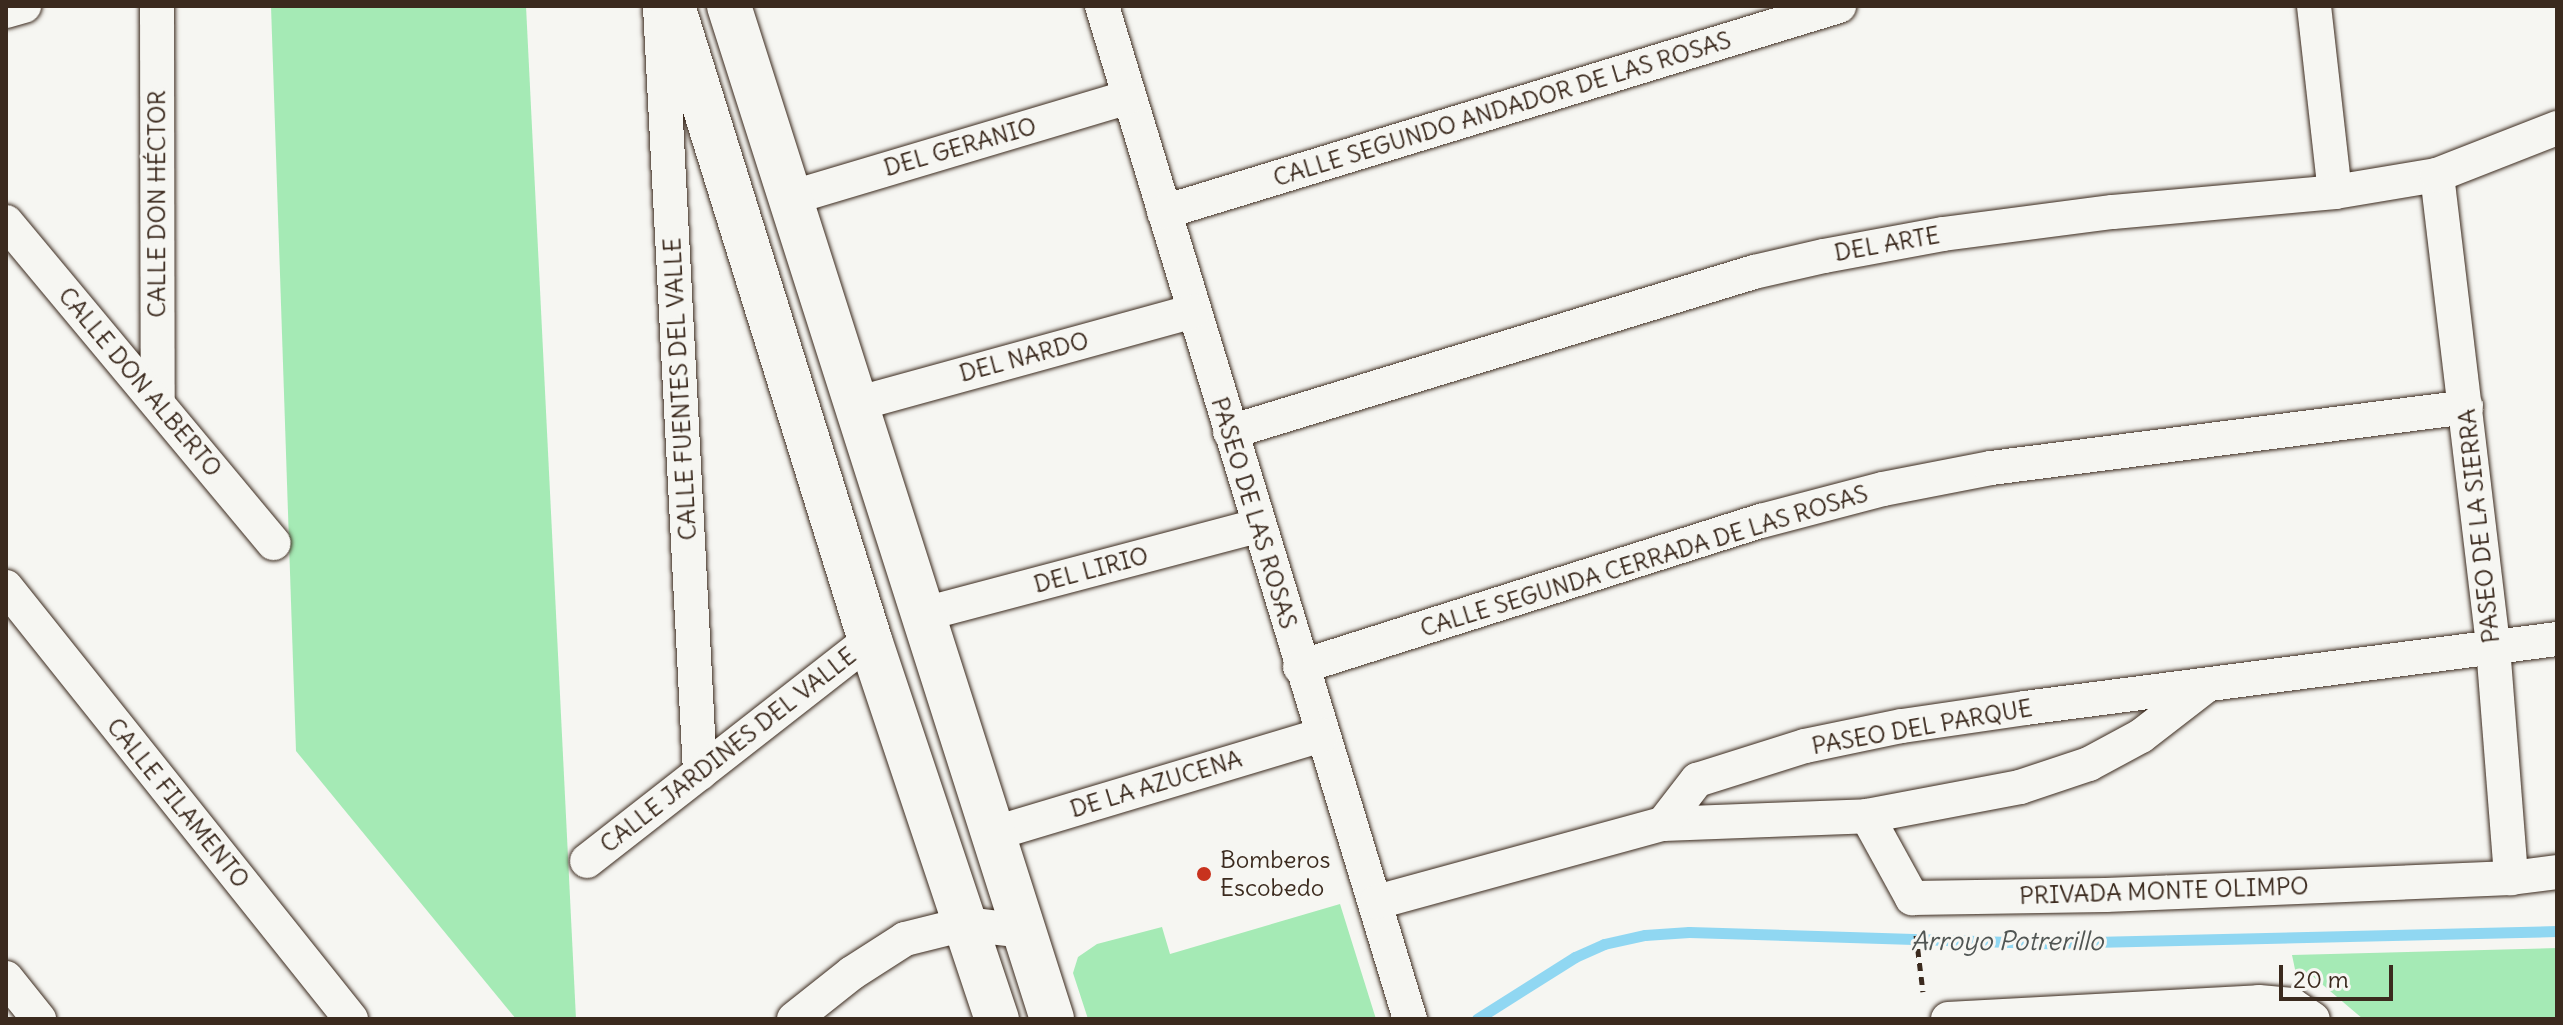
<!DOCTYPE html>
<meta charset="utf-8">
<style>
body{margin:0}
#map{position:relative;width:2563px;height:1025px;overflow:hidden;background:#f6f6f2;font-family:Delius,sans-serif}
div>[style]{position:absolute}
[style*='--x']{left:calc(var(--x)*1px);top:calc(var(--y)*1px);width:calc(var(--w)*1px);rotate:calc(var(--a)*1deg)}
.green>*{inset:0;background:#a5eab5}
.stream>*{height:11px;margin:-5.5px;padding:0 5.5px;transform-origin:5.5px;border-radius:5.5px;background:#90d7f2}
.path>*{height:5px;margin-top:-2.5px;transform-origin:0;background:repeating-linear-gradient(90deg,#3b2a1e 0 8px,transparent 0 14px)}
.roads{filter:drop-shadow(0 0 2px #3b2a1e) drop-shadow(0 0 2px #3b2a1e)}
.street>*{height:34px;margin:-17px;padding:0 17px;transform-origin:17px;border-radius:17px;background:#f6f6f2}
.secondary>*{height:44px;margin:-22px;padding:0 22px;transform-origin:22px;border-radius:22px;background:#f6f6f2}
.dots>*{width:22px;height:22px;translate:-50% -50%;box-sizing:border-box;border:4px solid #f6f6f2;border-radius:50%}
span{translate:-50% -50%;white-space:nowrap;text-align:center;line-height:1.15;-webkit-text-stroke:6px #f6f6f2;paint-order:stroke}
.street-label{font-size:24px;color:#3b2a1e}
.poi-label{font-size:24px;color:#3b2a1e}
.left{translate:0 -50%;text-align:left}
.water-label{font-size:26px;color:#505553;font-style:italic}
.frame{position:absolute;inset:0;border:8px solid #3b2a1e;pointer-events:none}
.scale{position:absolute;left:2279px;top:965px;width:114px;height:36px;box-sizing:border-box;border:4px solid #3b2a1e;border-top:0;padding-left:10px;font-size:24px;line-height:28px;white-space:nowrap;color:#3b2a1e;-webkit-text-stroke:6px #f6f6f2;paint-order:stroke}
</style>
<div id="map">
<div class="green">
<div style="clip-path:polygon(271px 6px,526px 6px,576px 1019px,516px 1019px,296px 751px)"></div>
<div style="clip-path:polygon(1340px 904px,1376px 1019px,1088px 1019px,1073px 973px,1078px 957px,1097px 944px,1162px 927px,1170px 954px)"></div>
<div style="clip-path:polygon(2557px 948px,2557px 1019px,2363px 1019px,2310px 974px,2296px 974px,2292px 955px)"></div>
</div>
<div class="stream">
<div style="--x:1477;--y:1019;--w:116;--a:-32.3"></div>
<div style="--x:1575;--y:957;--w:32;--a:-24"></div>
<div style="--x:1604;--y:944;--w:42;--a:-12.4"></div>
<div style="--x:1645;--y:935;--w:44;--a:-3.9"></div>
<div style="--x:1689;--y:932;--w:360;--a:1.8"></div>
<div style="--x:2049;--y:943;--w:508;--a:-1.35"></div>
</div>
<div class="path">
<div style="--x:1916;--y:935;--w:57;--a:83"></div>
</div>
<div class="roads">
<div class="street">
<div style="--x:157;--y:6;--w:396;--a:89.9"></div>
<div style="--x:660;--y:6;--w:768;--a:87.01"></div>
<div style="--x:1102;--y:6;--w:1059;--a:73.09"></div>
<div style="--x:2314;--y:6;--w:187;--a:83.6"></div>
<div style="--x:6;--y:11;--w:19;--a:-16"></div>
<div style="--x:2437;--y:175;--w:475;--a:83.2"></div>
<div style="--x:2493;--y:647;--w:232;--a:85.5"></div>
<div style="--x:790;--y:198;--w:354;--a:-16.6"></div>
<div style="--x:1164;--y:212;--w:706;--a:-16.97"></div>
<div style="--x:6;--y:222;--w:418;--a:50.2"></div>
<div style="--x:856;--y:404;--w:350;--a:-15.4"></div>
<div style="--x:1230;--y:432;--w:548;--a:-16.98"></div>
<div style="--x:1754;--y:272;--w:72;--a:-12.9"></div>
<div style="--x:1824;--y:256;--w:121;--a:-10.5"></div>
<div style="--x:1943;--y:234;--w:171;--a:-7.4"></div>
<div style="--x:2113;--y:212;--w:223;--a:-5.1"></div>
<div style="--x:2335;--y:192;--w:103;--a:-9.5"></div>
<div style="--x:2437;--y:175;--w:129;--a:-21.4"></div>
<div style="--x:6;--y:587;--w:553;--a:51.39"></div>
<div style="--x:924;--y:614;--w:345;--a:-14.8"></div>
<div style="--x:1300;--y:667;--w:484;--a:-17.6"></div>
<div style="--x:1761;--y:521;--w:126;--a:-14.7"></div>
<div style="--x:1883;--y:489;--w:110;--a:-11"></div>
<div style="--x:1991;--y:468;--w:479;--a:-7.3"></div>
<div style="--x:1867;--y:816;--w:94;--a:61.2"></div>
<div style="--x:1912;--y:898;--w:194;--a:-0.9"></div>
<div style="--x:2106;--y:895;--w:405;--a:-2.4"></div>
<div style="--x:2511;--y:878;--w:46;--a:-7.4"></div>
<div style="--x:1663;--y:824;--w:204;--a:-2.2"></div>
<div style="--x:1867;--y:816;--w:156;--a:-10.7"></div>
<div style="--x:2020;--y:787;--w:73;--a:-18.4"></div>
<div style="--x:2089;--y:764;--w:59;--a:-28.3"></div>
<div style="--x:2141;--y:736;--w:83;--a:-37.7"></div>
<div style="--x:992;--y:834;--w:344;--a:-16.7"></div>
<div style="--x:587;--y:861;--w:359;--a:-38"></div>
<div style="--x:1377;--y:902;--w:296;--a:-15.3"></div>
<div style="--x:1663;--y:824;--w:56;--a:-52.3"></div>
<div style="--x:1697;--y:780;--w:113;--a:-17.5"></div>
<div style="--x:1805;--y:746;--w:99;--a:-11.7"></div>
<div style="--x:1902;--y:726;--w:124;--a:-8.3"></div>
<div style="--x:2025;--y:708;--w:536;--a:-7.39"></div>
<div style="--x:6;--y:978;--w:53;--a:51.2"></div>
<div style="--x:794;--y:1019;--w:74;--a:-38.4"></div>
<div style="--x:852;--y:973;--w:63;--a:-32.7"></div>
<div style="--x:905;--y:939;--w:62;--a:-14"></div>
<div style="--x:965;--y:924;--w:58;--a:6.9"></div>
<div style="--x:1948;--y:1019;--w:311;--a:-3.1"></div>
<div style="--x:2259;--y:1002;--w:33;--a:5"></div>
<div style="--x:2292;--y:1005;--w:25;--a:34"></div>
</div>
<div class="secondary">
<div style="--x:673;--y:6;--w:664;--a:72.74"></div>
<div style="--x:870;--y:640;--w:400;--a:71.5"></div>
<div style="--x:729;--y:6;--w:1063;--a:72.31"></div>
</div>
</div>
<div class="dots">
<div style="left:1204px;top:874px;background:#c8321e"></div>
</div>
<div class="street-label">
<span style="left:1502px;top:109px;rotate:-17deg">CALLE SEGUNDO ANDADOR DE LAS ROSAS</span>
<span style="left:960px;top:147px;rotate:-16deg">DEL GERANIO</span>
<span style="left:157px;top:204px;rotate:-90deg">CALLE DON HÉCTOR</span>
<span style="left:1887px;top:244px;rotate:-10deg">DEL ARTE</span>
<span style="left:1024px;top:357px;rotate:-15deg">DEL NARDO</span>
<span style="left:140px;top:382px;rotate:50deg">CALLE DON ALBERTO</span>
<span style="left:680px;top:389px;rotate:-93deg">CALLE FUENTES DEL VALLE</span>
<span style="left:1254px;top:513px;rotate:73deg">PASEO DE LAS ROSAS</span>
<span style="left:2479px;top:526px;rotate:-96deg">PASEO DE LA SIERRA</span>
<span style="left:1644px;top:561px;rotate:-17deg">CALLE SEGUNDA CERRADA DE LAS ROSAS</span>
<span style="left:1091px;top:570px;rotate:-15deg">DEL LIRIO</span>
<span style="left:1922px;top:727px;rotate:-10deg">PASEO DEL PARQUE</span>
<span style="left:728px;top:750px;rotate:-38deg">CALLE JARDINES DEL VALLE</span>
<span style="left:1156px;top:784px;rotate:-17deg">DE LA AZUCENA</span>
<span style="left:178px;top:803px;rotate:51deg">CALLE FILAMENTO</span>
<span style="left:2164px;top:891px;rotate:-2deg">PRIVADA MONTE OLIMPO</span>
</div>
<div class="poi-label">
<span class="left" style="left:1220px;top:874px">Bomberos<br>Escobedo</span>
</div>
<div class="water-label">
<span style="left:2007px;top:941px">Arroyo Potrerillo</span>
</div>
<div class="frame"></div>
<div class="scale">20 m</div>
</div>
